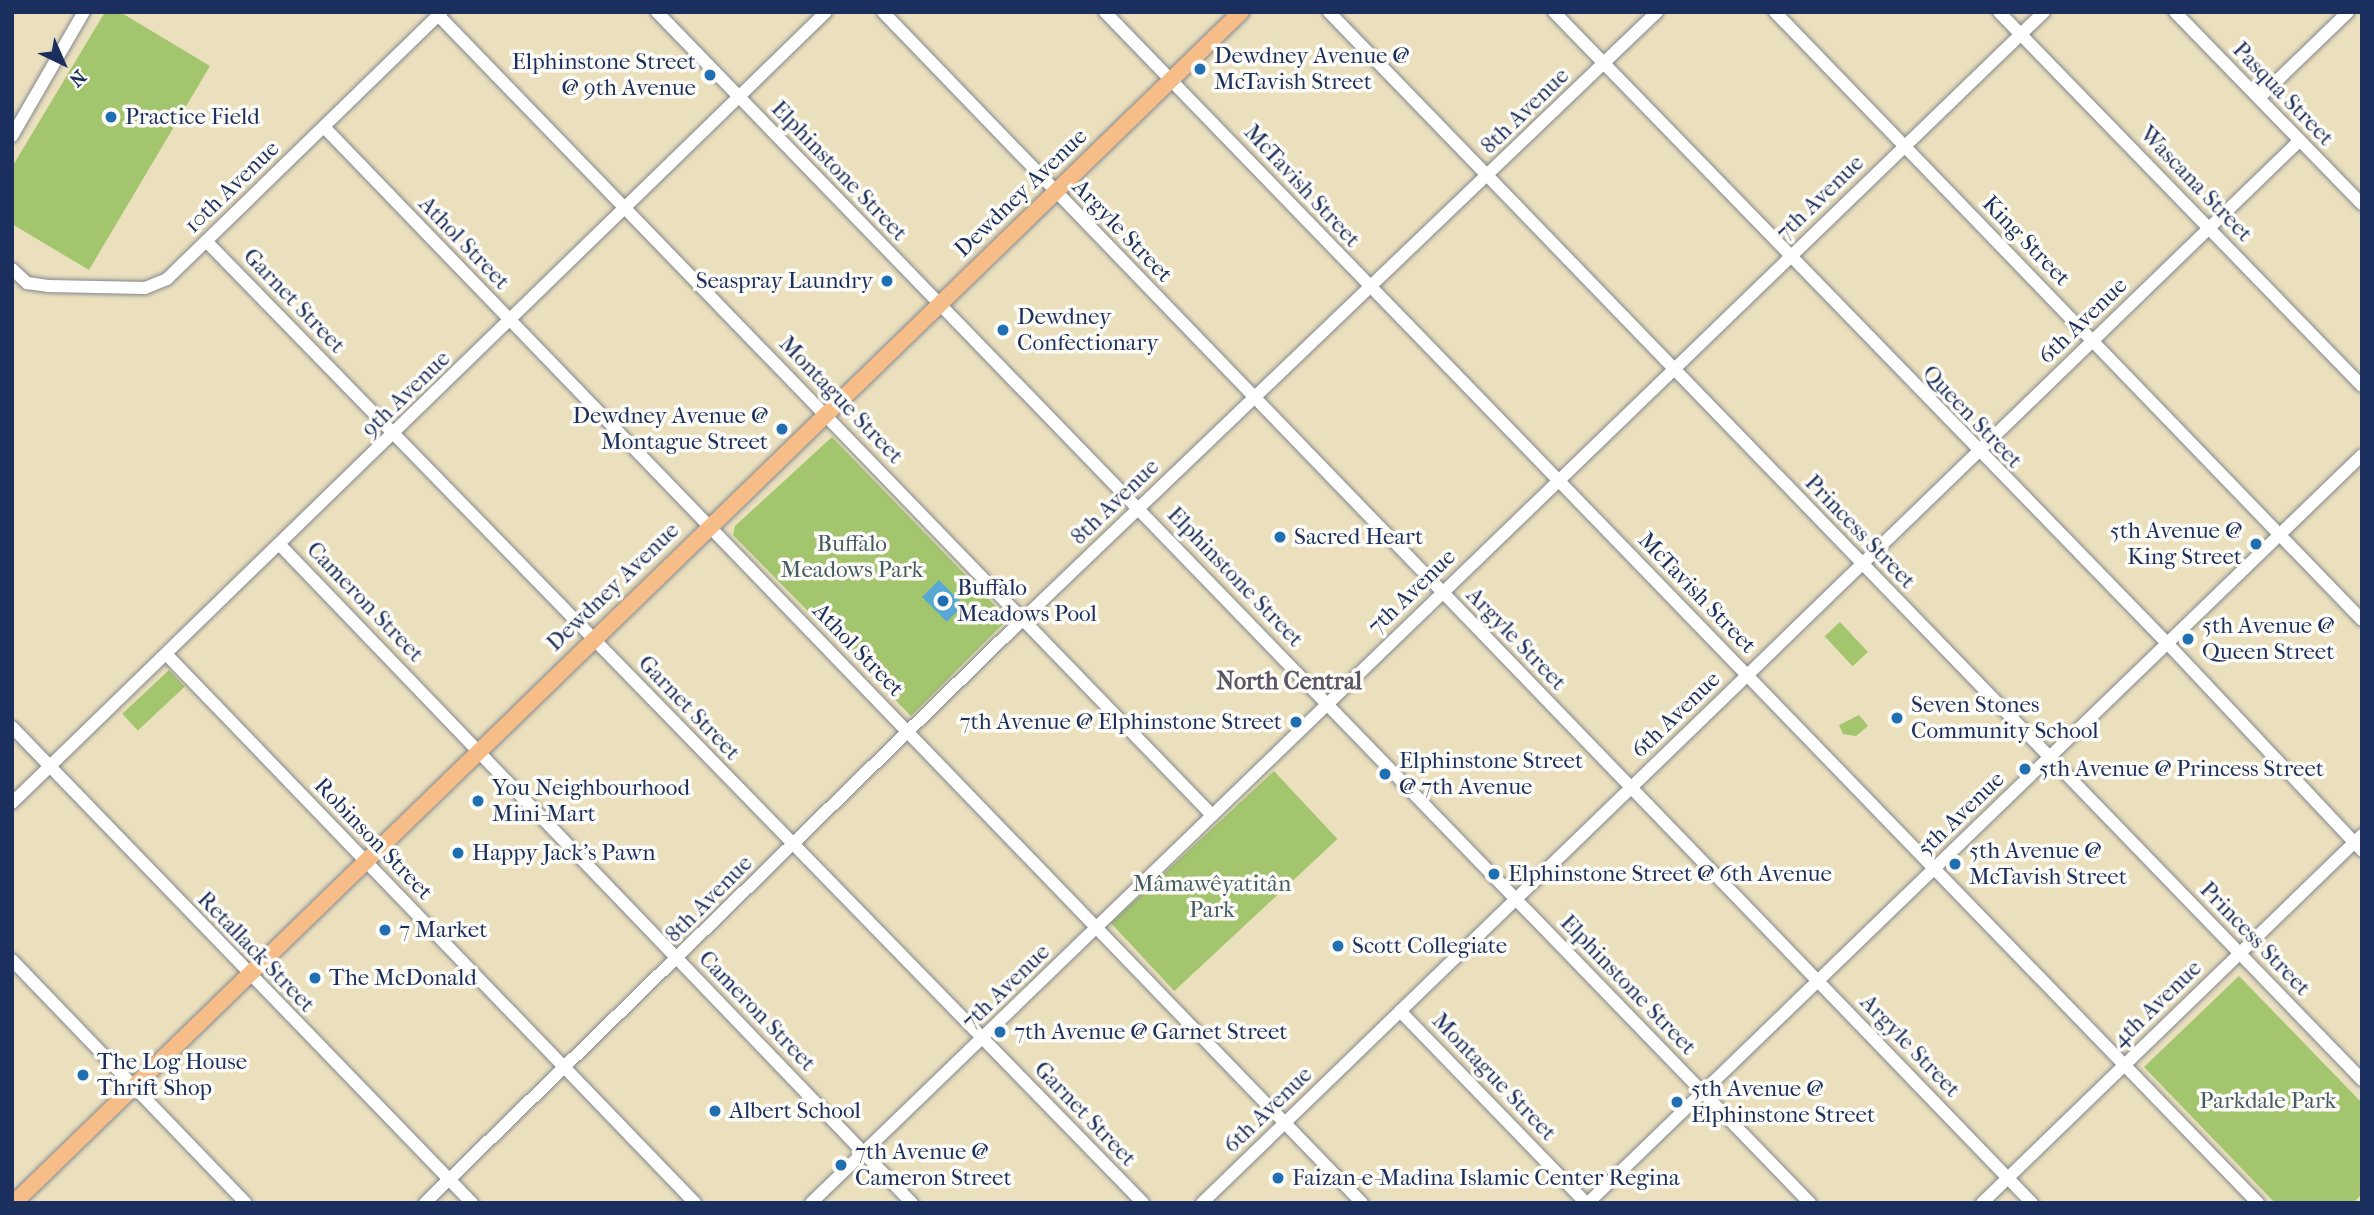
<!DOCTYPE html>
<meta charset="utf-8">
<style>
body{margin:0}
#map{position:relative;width:2374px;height:1215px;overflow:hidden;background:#ebe0be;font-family:"IM FELL French Canon",serif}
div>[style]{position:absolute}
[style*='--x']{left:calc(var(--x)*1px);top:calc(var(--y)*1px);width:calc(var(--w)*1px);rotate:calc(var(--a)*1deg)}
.green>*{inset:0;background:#a3c56e;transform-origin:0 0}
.water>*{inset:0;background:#57a8d2;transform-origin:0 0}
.roads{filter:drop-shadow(0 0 2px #83888e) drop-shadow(0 0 2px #83888e)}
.minor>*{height:12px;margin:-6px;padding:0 6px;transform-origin:6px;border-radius:6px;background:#fff}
.major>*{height:16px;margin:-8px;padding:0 8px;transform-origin:8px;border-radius:8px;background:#f7bd88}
.dots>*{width:19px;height:19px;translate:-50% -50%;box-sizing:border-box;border:4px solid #fdfcf7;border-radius:50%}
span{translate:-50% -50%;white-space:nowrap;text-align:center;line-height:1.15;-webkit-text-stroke:7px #fdfcf7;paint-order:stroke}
.poi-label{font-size:23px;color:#1b2f5e}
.left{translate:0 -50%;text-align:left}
.right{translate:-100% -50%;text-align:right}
.street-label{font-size:23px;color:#1b2f5e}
.park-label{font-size:23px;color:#445c63}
.neighbourhood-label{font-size:24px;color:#5b5565;font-weight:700}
.frame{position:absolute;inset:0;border:14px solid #1b2f5e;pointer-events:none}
.north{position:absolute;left:28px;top:28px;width:70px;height:70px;-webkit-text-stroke:5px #fdfcf7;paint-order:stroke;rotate:136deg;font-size:19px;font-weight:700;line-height:28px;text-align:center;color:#1b2f5e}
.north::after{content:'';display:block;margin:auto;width:24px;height:32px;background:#1b2f5e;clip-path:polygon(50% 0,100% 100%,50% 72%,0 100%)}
</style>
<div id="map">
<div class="green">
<div style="clip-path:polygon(105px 12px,120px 12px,210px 66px,89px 270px,12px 224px,12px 167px)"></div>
<div style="clip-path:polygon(832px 437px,1008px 619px,911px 716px,733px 535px,735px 526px)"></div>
<div style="left:1840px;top:622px;width:41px;height:21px;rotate:47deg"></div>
<div style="left:169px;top:670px;width:23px;height:64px;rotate:47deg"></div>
<div style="clip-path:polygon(1859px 715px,1868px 726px,1856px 736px,1843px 734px,1839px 725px)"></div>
<div style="left:1274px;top:771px;width:93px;height:223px;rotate:47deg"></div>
<div style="clip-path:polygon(2239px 976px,2362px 1103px,2362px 1194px,2353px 1203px,2275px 1203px,2144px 1067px)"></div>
</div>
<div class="water">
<div style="left:939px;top:580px;width:35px;height:24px;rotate:45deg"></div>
</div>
<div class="roads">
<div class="minor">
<div style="--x:657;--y:12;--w:1658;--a:45.93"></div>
<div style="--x:883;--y:12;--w:1655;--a:46.03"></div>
<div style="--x:1105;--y:12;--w:1658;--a:45.93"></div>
<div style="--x:1329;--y:12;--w:1486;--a:45.95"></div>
<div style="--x:1554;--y:12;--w:880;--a:45.83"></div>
<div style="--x:2167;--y:643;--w:285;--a:46.8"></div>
<div style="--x:1775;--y:12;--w:845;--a:46.01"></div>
<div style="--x:1999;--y:12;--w:521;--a:45.86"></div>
<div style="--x:2175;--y:12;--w:268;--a:45.8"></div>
<div style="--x:439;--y:16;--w:1112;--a:45.95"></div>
<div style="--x:2259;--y:98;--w:124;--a:-44"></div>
<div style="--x:324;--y:127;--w:1495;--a:46.03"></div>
<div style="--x:12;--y:136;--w:143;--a:-59.9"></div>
<div style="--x:206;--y:241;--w:1343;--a:45.75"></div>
<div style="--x:12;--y:269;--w:21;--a:43"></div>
<div style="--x:27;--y:283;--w:21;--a:8"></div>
<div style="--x:48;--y:286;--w:97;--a:1.2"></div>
<div style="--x:145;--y:288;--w:24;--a:-22"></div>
<div style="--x:167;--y:279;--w:383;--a:-44.2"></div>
<div style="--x:281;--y:546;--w:911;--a:46.16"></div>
<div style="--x:167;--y:655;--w:761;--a:46.06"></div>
<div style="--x:12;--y:727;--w:662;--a:45.98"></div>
<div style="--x:12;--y:803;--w:1135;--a:-44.18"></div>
<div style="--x:12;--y:960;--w:337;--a:46.1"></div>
<div style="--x:1400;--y:1011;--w:267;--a:45.9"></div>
<div style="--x:425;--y:1203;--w:834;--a:-44.32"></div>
<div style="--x:1022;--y:620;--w:879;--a:-43.76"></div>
<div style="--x:811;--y:1203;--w:1714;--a:-44.01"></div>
<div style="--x:1202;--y:1203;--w:1527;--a:-44.07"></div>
<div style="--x:1588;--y:1203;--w:1076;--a:-44.02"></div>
<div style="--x:1982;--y:1203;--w:529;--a:-44.08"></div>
</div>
<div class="major">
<div style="--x:14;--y:1203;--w:1710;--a:-44.15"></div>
</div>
</div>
<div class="dots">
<div style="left:1200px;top:69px;background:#1f6fb2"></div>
<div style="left:710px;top:75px;background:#1f6fb2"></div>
<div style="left:111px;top:117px;background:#1f6fb2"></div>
<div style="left:887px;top:281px;background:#1f6fb2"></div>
<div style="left:1003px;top:330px;background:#1f6fb2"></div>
<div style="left:782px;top:429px;background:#1f6fb2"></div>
<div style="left:1280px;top:537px;background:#1f6fb2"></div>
<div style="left:2256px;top:544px;background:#1f6fb2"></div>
<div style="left:943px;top:601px;background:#1f6fb2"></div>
<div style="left:2188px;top:639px;background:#1f6fb2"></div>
<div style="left:1897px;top:718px;background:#1f6fb2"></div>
<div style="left:1296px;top:722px;background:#1f6fb2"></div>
<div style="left:2025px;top:769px;background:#1f6fb2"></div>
<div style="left:1385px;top:774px;background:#1f6fb2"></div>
<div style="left:478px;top:801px;background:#1f6fb2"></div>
<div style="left:458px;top:853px;background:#1f6fb2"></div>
<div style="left:1955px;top:864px;background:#1f6fb2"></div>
<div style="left:1494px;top:874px;background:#1f6fb2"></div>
<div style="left:385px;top:930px;background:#1f6fb2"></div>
<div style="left:1338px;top:946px;background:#1f6fb2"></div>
<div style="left:315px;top:978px;background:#1f6fb2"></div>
<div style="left:1000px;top:1032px;background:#1f6fb2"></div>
<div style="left:83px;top:1075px;background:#1f6fb2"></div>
<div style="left:1677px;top:1102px;background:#1f6fb2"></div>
<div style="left:715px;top:1111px;background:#1f6fb2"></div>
<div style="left:841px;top:1165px;background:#1f6fb2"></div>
<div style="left:1278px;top:1178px;background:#1f6fb2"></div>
</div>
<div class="poi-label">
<span class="left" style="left:1214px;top:69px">Dewdney Avenue @<br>McTavish Street</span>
<span class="right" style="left:696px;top:75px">Elphinstone Street<br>@ 9th Avenue</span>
<span class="left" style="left:125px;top:117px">Practice Field</span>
<span class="right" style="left:873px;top:281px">Seaspray Laundry</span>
<span class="left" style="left:1017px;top:330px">Dewdney<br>Confectionary</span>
<span class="right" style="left:768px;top:429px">Dewdney Avenue @<br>Montague Street</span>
<span class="right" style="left:2242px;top:544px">5th Avenue @<br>King Street</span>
<span class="left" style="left:1294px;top:537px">Sacred Heart</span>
<span class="left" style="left:957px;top:601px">Buffalo<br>Meadows Pool</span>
<span class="left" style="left:2202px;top:639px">5th Avenue @<br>Queen Street</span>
<span class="left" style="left:1911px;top:718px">Seven Stones<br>Community School</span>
<span class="right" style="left:1282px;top:722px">7th Avenue @ Elphinstone Street</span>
<span class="left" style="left:1399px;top:774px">Elphinstone Street<br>@ 7th Avenue</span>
<span class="left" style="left:2039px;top:769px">5th Avenue @ Princess Street</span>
<span class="left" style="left:492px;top:801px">You Neighbourhood<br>Mini-Mart</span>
<span class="left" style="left:1969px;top:864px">5th Avenue @<br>McTavish Street</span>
<span class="left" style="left:472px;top:853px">Happy Jack's Pawn</span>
<span class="left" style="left:1508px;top:874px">Elphinstone Street @ 6th Avenue</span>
<span class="left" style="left:399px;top:930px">7 Market</span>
<span class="left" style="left:1352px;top:946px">Scott Collegiate</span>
<span class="left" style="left:329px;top:978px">The McDonald</span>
<span class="left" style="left:1014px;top:1032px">7th Avenue @ Garnet Street</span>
<span class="left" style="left:97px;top:1075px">The Log House<br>Thrift Shop</span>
<span class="left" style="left:1691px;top:1102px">5th Avenue @<br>Elphinstone Street</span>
<span class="left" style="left:729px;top:1111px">Albert School</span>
<span class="left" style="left:855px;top:1165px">7th Avenue @<br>Cameron Street</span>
<span class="left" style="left:1292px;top:1178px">Faizan-e-Madina Islamic Center Regina</span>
</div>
<div class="street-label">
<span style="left:2283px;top:94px;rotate:46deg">Pasqua Street</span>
<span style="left:1525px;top:111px;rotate:-44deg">8th Avenue</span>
<span style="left:839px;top:171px;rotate:46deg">Elphinstone Street</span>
<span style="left:2196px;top:184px;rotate:46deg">Wascana Street</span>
<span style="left:1302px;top:186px;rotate:47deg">McTavish Street</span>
<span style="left:232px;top:187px;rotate:-44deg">10th Avenue</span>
<span style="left:1021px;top:193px;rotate:-44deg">Dewdney Avenue</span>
<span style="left:1820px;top:198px;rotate:-44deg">7th Avenue</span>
<span style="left:1122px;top:231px;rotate:46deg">Argyle Street</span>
<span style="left:2026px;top:241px;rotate:46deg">King Street</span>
<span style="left:464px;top:243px;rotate:46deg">Athol Street</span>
<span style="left:294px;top:301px;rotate:46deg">Garnet Street</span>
<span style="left:2083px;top:321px;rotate:-44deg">6th Avenue</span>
<span style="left:406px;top:394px;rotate:-44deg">9th Avenue</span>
<span style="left:841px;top:400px;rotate:46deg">Montague Street</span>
<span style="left:1972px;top:417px;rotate:46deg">Queen Street</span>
<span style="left:1115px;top:502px;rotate:-44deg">8th Avenue</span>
<span style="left:1860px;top:532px;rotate:46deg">Princess Street</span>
<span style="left:1235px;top:577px;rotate:46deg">Elphinstone Street</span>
<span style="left:613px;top:587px;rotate:-44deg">Dewdney Avenue</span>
<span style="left:1412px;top:592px;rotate:-44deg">7th Avenue</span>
<span style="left:1697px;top:593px;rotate:46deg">McTavish Street</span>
<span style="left:365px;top:602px;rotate:46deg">Cameron Street</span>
<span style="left:1516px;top:639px;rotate:46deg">Argyle Street</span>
<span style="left:858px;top:650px;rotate:46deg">Athol Street</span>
<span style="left:689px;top:708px;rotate:46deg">Garnet Street</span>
<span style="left:1676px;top:715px;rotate:-44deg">6th Avenue</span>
<span style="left:1961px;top:814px;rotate:-44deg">5th Avenue</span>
<span style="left:373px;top:839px;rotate:46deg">Robinson Street</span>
<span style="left:709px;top:899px;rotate:-45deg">8th Avenue</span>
<span style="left:2255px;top:939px;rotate:46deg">Princess Street</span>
<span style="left:256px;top:952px;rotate:46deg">Retallack Street</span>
<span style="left:1628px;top:985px;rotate:46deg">Elphinstone Street</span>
<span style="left:1006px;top:987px;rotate:-44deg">7th Avenue</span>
<span style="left:2157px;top:1004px;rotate:-44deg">4th Avenue</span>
<span style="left:757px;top:1011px;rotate:46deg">Cameron Street</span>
<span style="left:1910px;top:1046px;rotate:46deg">Argyle Street</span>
<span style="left:1494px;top:1077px;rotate:46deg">Montague Street</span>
<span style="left:1268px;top:1110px;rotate:-44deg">6th Avenue</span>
<span style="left:1085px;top:1114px;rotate:46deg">Garnet Street</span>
</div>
<div class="park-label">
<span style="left:852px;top:557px">Buffalo<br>Meadows Park</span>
<span style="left:1212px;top:897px">Mâmawêyatitân<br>Park</span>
<span style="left:2268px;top:1101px">Parkdale Park</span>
</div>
<div class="neighbourhood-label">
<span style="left:1289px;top:682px">North Central</span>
</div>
<div class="frame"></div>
<div class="north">N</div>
</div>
